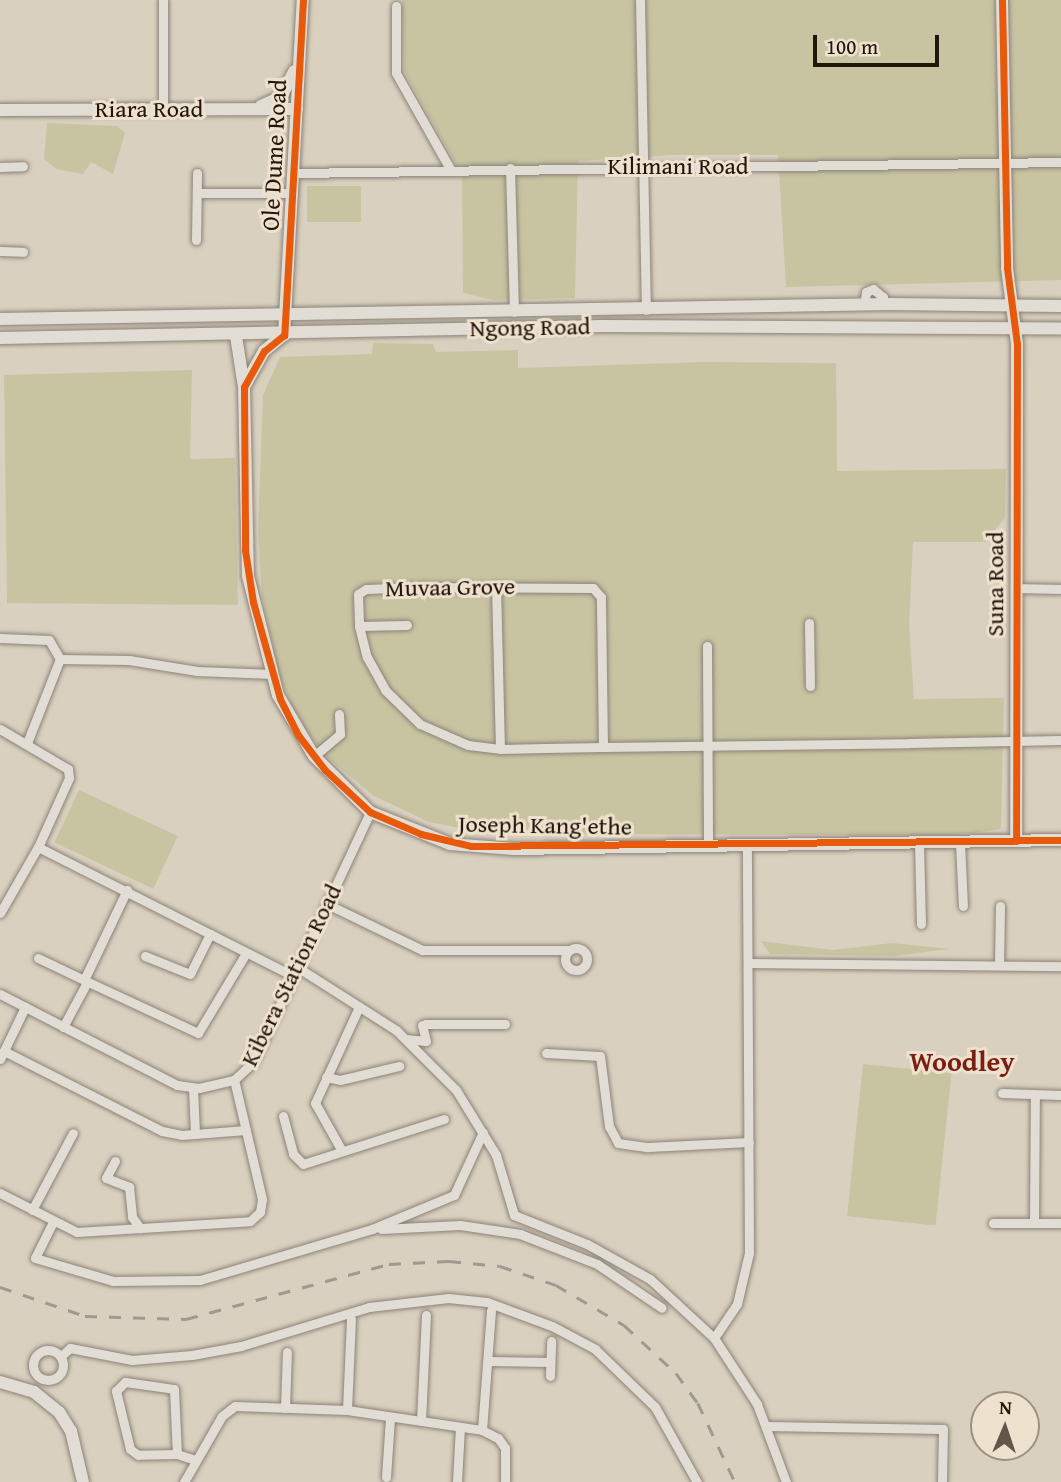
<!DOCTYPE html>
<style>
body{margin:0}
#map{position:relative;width:1061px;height:1482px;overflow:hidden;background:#dad0bf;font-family:"Gentium Book Plus",serif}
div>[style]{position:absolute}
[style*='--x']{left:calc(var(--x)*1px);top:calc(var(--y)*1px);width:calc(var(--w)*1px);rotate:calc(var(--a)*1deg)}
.green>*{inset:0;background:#c8c4a2;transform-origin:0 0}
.roads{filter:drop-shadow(0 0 2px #8b8379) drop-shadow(0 0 2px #8b8379)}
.street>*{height:9px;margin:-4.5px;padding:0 4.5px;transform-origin:4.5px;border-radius:4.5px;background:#e2ddd4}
.street>.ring{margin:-4.5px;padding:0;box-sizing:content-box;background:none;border:9px solid #e2ddd4;border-radius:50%}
.secondary>*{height:12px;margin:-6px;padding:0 6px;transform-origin:6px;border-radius:6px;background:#e2ddd4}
.rail>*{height:2.5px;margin-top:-1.25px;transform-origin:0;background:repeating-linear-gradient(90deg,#9e9991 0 12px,transparent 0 24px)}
.cycleway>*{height:7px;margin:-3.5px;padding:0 3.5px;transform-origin:3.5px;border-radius:3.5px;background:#e8590c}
span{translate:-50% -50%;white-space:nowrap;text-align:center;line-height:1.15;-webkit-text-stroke:6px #eee2ce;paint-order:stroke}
.street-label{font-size:24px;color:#22150c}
.quarter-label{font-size:28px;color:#7a1f14;font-weight:700}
.north{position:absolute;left:970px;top:1391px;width:70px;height:70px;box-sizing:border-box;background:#eee2ce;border:2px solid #9c9080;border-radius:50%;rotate:2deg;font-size:19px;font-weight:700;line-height:28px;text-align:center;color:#22150c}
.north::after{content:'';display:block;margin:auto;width:24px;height:32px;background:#62564b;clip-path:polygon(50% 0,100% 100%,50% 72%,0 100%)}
.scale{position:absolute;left:813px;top:35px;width:126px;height:32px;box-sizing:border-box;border:4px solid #22150c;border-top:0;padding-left:9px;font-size:21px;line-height:24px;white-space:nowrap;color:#22150c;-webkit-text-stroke:5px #eee2ce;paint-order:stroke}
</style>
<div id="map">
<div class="green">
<div style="clip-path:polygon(402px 0,1061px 0,1061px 280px,786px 287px,778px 155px,672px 155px,578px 161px,575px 298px,494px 300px,463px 293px,462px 175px,404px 71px)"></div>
<div style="clip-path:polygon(47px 123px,117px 126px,125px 133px,113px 174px,91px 162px,83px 174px,56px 169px,44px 159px)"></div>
<div style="left:307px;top:186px;width:54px;height:36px"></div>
<div style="clip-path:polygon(373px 343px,433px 344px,436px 352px,518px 350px,518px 368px,705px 362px,836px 363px,837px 471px,1006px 469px,1005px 518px,985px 542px,913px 542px,909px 624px,914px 699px,1004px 698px,1001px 829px,956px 835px,491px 834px,429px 822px,374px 796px,328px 758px,299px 722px,279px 675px,262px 595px,258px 530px,263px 395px,280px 357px,372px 354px)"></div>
<div style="clip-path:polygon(192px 370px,190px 459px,235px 458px,238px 605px,7px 603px,4px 375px)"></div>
<div style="left:79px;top:790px;width:109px;height:58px;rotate:25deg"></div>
<div style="clip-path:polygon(761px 941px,833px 950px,892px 943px,949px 949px,894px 956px,770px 954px)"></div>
<div style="left:863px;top:1064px;width:89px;height:153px;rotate:6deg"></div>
</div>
<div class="roads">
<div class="street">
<div style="--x:163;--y:0;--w:110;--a:90"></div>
<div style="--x:640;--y:0;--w:310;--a:88.9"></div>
<div style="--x:396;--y:6;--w:67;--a:90"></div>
<div style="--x:396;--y:73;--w:110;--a:60.6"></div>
<div style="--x:0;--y:167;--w:23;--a:-2"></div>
<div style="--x:510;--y:168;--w:144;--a:88.4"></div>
<div style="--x:294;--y:173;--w:767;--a:-0.82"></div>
<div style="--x:198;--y:193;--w:95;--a:0"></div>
<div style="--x:196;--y:240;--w:67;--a:-89.1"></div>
<div style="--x:0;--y:251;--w:23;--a:2"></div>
<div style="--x:864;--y:305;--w:13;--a:-81"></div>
<div style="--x:866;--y:292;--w:8;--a:-23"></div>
<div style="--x:873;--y:289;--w:13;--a:39"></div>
<div style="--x:883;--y:297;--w:7;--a:98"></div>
<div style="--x:496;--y:586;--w:163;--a:88.6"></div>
<div style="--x:1015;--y:588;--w:46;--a:1.2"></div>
<div style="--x:809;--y:623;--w:63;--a:89.1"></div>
<div style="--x:359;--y:626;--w:48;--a:-1.2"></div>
<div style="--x:0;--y:638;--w:49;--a:2.3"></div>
<div style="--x:49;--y:640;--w:22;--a:60"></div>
<div style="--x:707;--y:646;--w:200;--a:89.7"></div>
<div style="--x:0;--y:729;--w:79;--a:30.5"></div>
<div style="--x:68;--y:769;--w:9;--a:84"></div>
<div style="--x:69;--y:778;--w:76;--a:114.2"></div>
<div style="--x:27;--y:743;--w:90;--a:-68.6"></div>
<div style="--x:60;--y:659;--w:69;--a:0.8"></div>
<div style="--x:129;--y:660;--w:69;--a:9.2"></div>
<div style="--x:197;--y:671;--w:76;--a:2.3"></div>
<div style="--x:603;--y:747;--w:150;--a:-90.8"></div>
<div style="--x:601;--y:597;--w:12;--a:-132"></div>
<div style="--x:593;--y:588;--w:173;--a:-179.7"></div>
<div style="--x:420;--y:587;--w:54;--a:177.9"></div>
<div style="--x:366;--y:589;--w:9;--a:148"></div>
<div style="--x:358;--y:594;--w:32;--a:88"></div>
<div style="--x:359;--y:626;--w:32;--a:76"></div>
<div style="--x:367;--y:657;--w:38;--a:61"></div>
<div style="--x:385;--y:690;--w:49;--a:44.2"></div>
<div style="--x:420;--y:724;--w:52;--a:23.6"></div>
<div style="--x:468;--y:745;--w:32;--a:7"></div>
<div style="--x:500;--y:749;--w:45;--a:-1.3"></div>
<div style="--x:545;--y:748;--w:58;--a:-1"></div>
<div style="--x:603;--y:747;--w:306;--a:-0.7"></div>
<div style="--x:909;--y:743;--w:152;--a:-1.1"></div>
<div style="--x:314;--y:756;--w:34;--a:-40"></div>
<div style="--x:340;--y:734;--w:20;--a:-93"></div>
<div style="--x:919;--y:843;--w:81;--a:88.6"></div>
<div style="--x:960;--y:843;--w:63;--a:87.3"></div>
<div style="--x:327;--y:904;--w:106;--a:25.8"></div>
<div style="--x:422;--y:950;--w:147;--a:0"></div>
<div style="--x:0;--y:913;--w:76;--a:-60.1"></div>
<div style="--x:38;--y:847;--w:286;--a:26.8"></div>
<div class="ring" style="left:565px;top:948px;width:13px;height:13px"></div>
<div style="--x:145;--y:956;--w:48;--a:21.8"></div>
<div style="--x:190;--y:974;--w:45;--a:-63.4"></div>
<div style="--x:38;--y:958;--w:51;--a:25.6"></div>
<div style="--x:84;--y:980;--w:100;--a:-64.5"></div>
<div style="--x:750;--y:963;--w:311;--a:0.6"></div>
<div style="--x:999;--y:965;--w:59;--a:-89"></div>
<div style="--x:297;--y:967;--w:117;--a:32.5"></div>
<div style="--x:396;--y:1030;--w:85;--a:45"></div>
<div style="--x:456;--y:1090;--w:76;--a:58.4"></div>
<div style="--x:496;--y:1155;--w:63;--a:73.3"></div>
<div style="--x:514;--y:1215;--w:79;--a:21.7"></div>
<div style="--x:587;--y:1244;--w:72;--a:29.1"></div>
<div style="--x:650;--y:1279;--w:87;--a:42.7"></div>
<div style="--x:714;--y:1338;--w:79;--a:56.9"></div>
<div style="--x:757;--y:1404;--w:83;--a:69.6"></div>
<div style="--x:84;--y:980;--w:126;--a:24.9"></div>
<div style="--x:198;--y:1033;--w:93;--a:-59"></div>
<div style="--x:0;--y:994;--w:199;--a:27.2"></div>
<div style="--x:177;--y:1085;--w:22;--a:8"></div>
<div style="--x:199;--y:1088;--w:36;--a:-13"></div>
<div style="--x:234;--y:1080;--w:26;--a:-43"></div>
<div style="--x:253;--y:1062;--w:276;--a:-64.9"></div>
<div style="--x:63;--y:1027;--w:51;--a:-61.9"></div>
<div style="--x:406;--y:1039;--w:20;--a:6"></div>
<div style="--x:426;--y:1041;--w:16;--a:-104"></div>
<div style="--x:422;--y:1025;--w:4;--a:-14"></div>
<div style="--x:426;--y:1024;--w:79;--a:0"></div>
<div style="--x:4;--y:1051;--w:177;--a:26.9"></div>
<div style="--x:162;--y:1131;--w:20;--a:11"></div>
<div style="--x:182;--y:1135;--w:64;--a:-4.5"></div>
<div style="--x:546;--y:1053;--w:54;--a:3.2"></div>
<div style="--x:600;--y:1056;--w:71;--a:82.7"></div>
<div style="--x:609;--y:1126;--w:19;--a:62"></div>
<div style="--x:618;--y:1143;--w:30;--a:8"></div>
<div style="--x:648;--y:1147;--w:101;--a:-2.8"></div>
<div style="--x:0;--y:1059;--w:58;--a:-64.3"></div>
<div style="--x:326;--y:1077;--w:14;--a:12"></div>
<div style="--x:340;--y:1080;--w:61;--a:-13.3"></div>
<div style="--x:193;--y:1088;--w:46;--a:87.5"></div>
<div style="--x:1002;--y:1093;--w:59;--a:1.9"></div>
<div style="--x:283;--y:1116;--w:39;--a:75"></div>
<div style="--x:293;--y:1154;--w:14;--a:45"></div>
<div style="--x:303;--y:1164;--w:148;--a:-17.7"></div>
<div style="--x:342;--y:1151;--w:55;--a:-119.4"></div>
<div style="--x:315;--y:1103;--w:106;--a:-65.4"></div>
<div style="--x:115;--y:1161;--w:19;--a:118"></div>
<div style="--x:106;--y:1178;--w:25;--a:21"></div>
<div style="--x:129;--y:1187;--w:30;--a:84"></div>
<div style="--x:132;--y:1217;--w:14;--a:54"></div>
<div style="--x:0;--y:1193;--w:86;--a:26.9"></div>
<div style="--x:77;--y:1232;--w:173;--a:-3.6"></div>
<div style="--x:250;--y:1221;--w:13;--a:-42"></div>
<div style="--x:260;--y:1212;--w:13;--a:-81"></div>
<div style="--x:262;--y:1199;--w:122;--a:-103.2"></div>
<div style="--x:32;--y:1210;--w:87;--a:-62"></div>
<div style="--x:53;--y:1222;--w:40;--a:116.6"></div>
<div style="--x:35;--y:1258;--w:81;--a:16.4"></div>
<div style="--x:113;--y:1281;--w:87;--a:-0.7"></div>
<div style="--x:200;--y:1280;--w:179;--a:-16.5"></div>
<div style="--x:372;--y:1229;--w:89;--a:-22.5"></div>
<div style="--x:454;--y:1195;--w:69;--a:-65.3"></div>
<div style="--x:993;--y:1223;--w:68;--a:0"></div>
<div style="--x:1034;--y:1223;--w:128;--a:-89.6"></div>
<div style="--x:381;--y:1229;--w:79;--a:-2.9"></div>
<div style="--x:460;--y:1225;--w:61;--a:8.5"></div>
<div style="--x:520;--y:1234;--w:83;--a:21.3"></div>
<div style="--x:597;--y:1264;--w:78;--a:34.1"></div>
<div style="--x:714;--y:1338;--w:41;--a:-55.9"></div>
<div style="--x:737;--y:1304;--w:52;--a:-76.8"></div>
<div style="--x:749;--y:1253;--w:408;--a:-90.3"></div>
<div class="ring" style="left:33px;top:1350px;width:21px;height:21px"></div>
<div style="--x:61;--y:1356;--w:12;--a:-42"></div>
<div style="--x:70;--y:1348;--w:63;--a:11"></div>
<div style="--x:132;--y:1360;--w:60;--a:-4.8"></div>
<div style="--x:192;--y:1355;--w:50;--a:-10.4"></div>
<div style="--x:241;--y:1346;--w:134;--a:-16.9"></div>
<div style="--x:369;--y:1307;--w:80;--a:-6.5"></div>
<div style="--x:448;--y:1298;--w:39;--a:6"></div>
<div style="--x:487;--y:1302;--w:69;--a:20.3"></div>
<div style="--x:552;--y:1326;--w:49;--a:28.1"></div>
<div style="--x:595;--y:1349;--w:83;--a:44"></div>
<div style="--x:655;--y:1407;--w:86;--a:60.8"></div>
<div style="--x:489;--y:1361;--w:61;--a:0.9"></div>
<div style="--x:550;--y:1376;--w:35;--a:-88"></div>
<div style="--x:125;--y:1382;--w:49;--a:8.1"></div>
<div style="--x:174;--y:1389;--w:65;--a:87.4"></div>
<div style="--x:177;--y:1454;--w:39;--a:179"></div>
<div style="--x:138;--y:1455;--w:10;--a:-143"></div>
<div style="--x:130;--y:1449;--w:60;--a:-103.6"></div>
<div style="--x:116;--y:1391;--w:13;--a:-45"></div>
<div style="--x:285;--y:1408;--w:56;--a:-88"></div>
<div style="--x:347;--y:1410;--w:91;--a:-87.5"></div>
<div style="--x:421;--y:1421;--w:106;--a:-87.3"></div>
<div style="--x:767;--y:1426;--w:176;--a:1"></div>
<div style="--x:943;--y:1429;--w:53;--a:91.1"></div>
<div style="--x:482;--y:1430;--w:120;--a:-85.7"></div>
<div style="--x:177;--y:1454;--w:20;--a:18"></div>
<div style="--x:386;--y:1477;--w:59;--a:-86.1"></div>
<div style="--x:184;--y:1482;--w:76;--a:-60.1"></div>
<div style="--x:222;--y:1416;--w:16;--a:-38"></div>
<div style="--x:235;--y:1406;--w:112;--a:2"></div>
<div style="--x:347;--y:1410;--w:136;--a:8.4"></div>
<div style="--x:482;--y:1430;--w:18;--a:27"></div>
<div style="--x:498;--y:1438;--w:12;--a:55"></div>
<div style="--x:505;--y:1448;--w:34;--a:90"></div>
<div style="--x:457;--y:1482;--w:55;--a:-86.9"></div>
</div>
<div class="secondary">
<div style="--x:1002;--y:0;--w:268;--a:88.9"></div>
<div style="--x:1007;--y:268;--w:77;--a:82.5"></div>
<div style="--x:1017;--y:344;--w:497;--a:90.1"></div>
<div style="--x:261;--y:106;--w:22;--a:-24"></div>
<div style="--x:281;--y:97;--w:29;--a:-63"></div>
<div style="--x:0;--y:110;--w:297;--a:-0.2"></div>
<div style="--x:0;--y:319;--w:890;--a:-0.97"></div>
<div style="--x:890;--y:304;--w:171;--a:0.7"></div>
<div style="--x:236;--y:336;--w:52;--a:81.1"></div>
<div style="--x:244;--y:387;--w:189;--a:88.8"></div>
<div style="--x:248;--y:576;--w:123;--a:75.9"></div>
<div style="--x:278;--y:695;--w:71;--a:59.5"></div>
<div style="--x:314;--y:756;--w:79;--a:45"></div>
<div style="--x:370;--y:812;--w:86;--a:21.8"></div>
<div style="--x:450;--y:844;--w:64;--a:4.5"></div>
<div style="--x:514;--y:849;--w:547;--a:-0.94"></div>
<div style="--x:0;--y:338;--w:604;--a:-1.14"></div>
<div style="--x:604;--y:326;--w:457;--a:0.3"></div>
<div style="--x:244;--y:387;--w:41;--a:-60.9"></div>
<div style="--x:264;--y:351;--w:26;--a:-39"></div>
<div style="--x:284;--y:335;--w:336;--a:-86.8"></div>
<div style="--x:0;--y:1382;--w:35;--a:16"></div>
<div style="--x:34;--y:1392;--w:32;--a:39"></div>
<div style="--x:59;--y:1412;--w:22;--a:58"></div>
<div style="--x:71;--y:1431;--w:52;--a:76.8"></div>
</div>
</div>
<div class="rail">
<div style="--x:0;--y:1287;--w:90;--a:18.8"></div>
<div style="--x:85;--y:1316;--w:101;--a:1.7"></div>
<div style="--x:186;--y:1319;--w:210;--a:-15.2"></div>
<div style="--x:389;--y:1264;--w:60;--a:-2.9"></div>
<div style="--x:449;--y:1261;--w:51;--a:5.6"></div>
<div style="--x:500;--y:1266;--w:59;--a:18.7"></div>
<div style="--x:556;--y:1285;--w:79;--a:30.5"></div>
<div style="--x:624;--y:1325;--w:71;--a:42.7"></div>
<div style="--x:676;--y:1373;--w:37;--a:54"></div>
<div style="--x:698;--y:1403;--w:87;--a:64.9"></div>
</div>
<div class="cycleway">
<div style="--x:303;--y:0;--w:336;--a:93.2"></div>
<div style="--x:284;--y:335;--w:26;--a:141"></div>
<div style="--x:264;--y:351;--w:41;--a:119.1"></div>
<div style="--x:244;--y:387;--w:163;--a:89.6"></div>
<div style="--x:245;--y:550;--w:53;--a:81.3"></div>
<div style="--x:253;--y:602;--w:101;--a:74.4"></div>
<div style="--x:280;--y:699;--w:40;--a:63.4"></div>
<div style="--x:298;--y:735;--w:44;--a:52.4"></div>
<div style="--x:325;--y:770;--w:62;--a:43"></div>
<div style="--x:370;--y:812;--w:56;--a:23.3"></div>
<div style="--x:421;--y:834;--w:51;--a:13.5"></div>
<div style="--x:471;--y:846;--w:590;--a:-0.58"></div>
<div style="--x:1002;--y:0;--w:268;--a:88.9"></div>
<div style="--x:1007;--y:268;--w:77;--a:82.5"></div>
<div style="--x:1017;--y:344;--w:497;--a:90.1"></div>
</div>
<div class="street-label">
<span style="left:149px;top:109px">Riara Road</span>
<span style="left:274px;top:155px;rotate:-87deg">Ole Dume Road</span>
<span style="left:678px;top:166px">Kilimani Road</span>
<span style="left:530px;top:327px;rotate:-1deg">Ngong Road</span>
<span style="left:995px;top:584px;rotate:-90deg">Suna Road</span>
<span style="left:450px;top:587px;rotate:-1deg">Muvaa Grove</span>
<span style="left:545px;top:825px;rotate:1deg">Joseph Kang'ethe</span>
<span style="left:291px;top:975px;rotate:-64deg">Kibera Station Road</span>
</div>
<div class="quarter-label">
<span style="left:962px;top:1061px">Woodley</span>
</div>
<div class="north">N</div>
<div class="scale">100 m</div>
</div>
